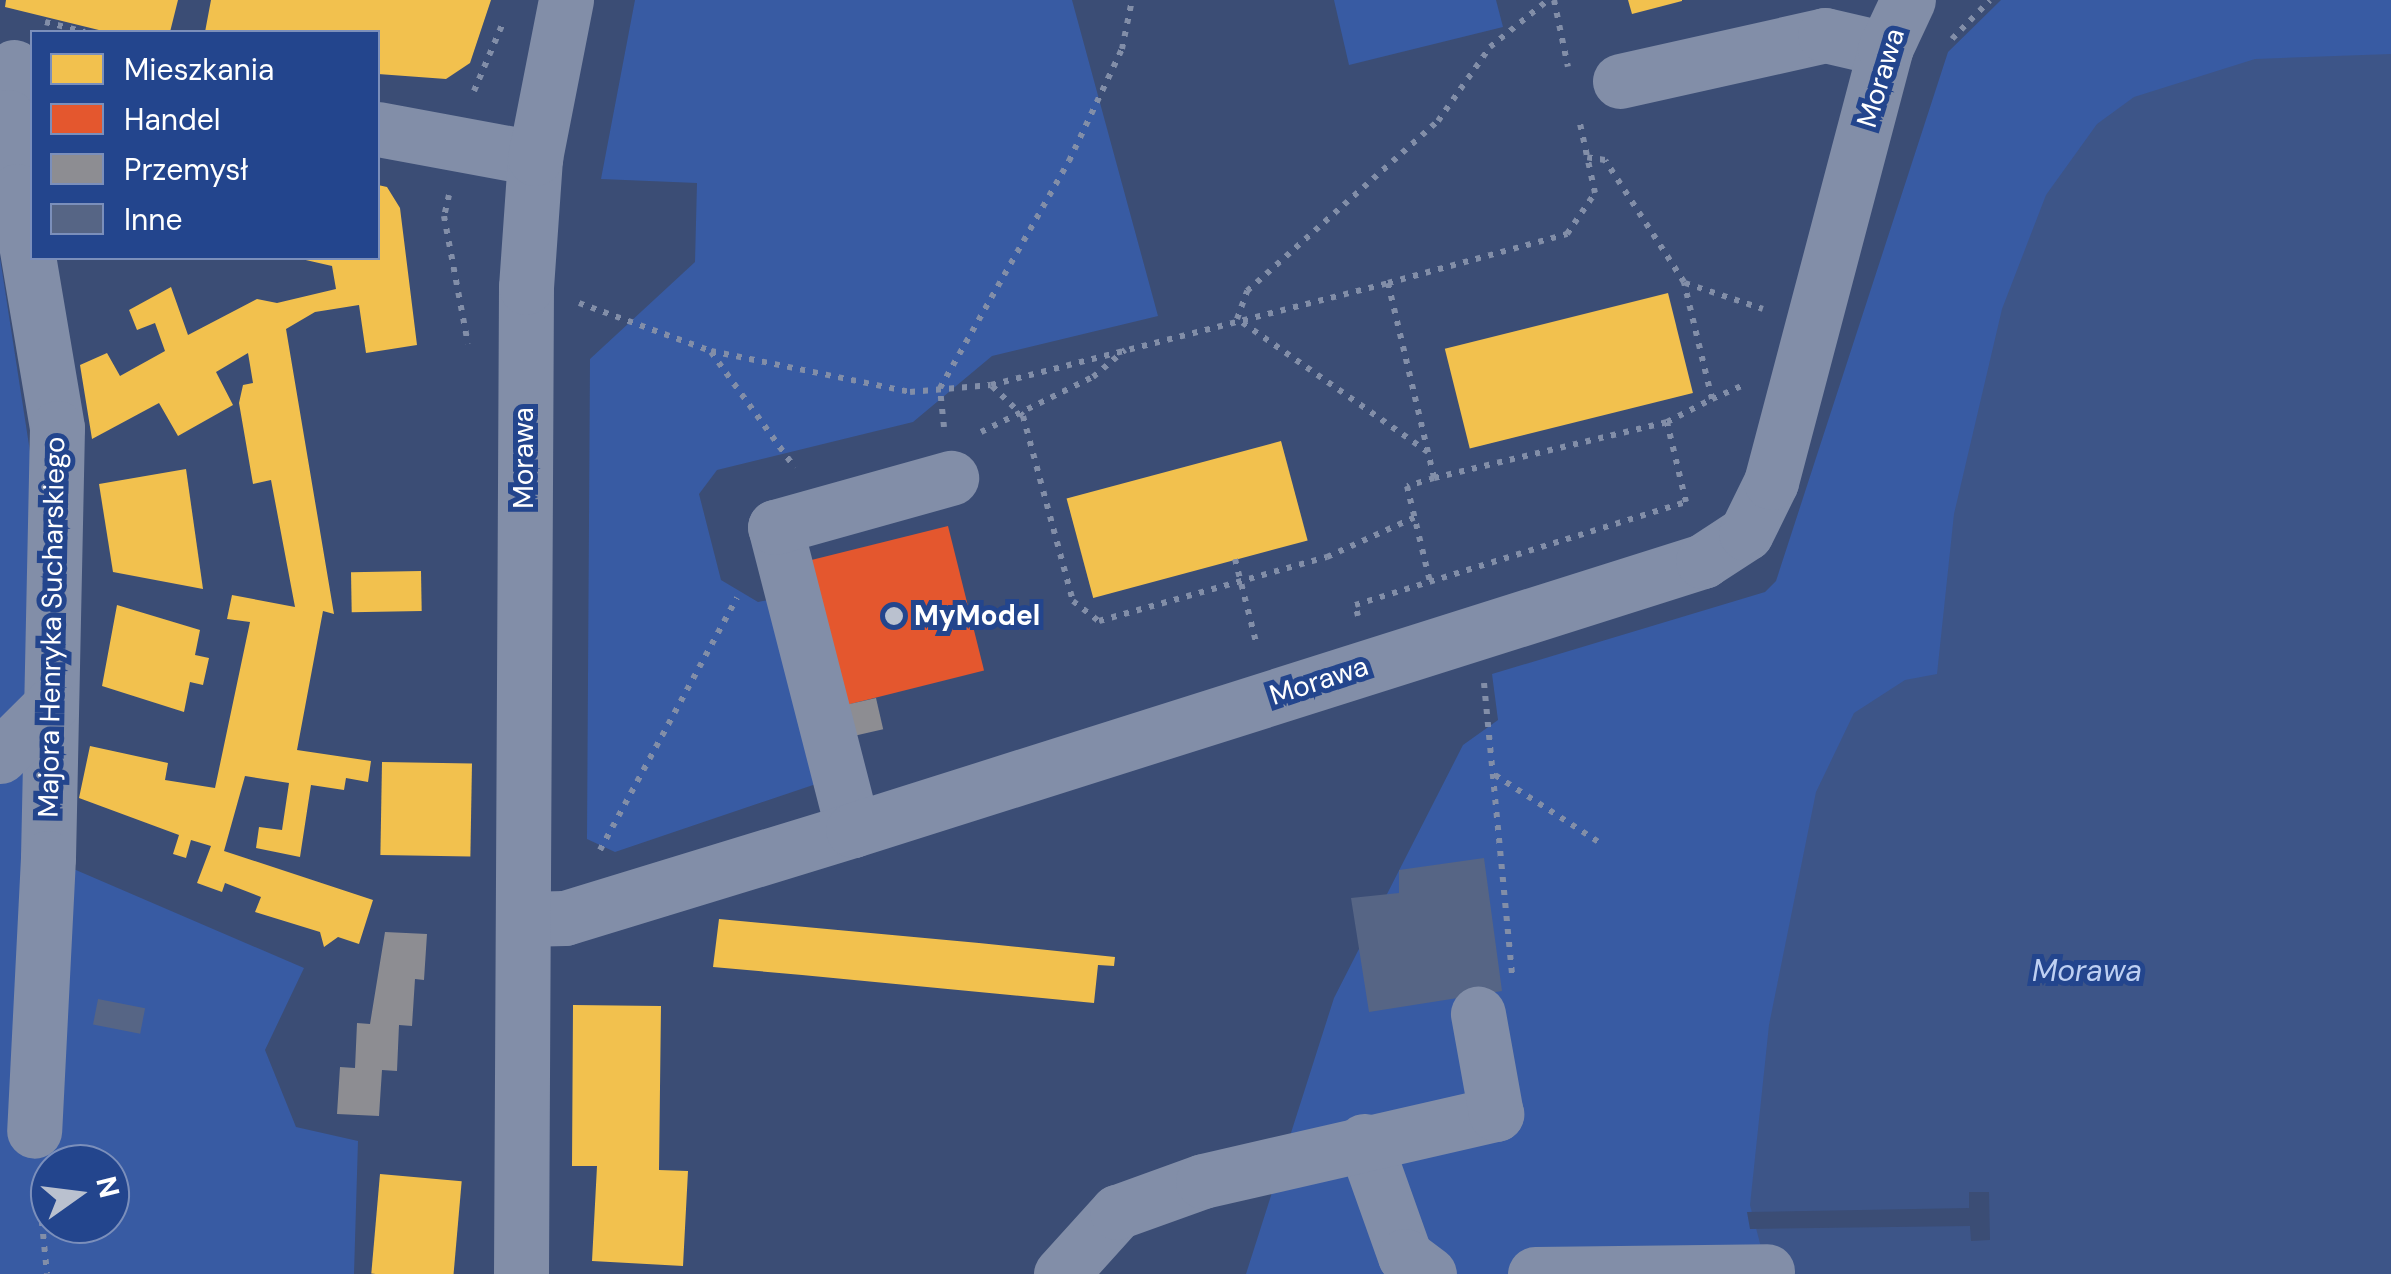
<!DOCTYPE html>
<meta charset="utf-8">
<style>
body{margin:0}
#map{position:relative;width:2391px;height:1274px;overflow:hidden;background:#3b4d75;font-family:"DM Sans",sans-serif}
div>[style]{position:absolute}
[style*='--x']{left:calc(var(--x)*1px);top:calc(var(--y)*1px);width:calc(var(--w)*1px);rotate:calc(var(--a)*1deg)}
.green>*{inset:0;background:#385ba3}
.water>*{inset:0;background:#3d5588}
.pier>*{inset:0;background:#3b4d75}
.homes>*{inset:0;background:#f2c14e;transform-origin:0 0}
.shops>*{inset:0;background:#e4572e;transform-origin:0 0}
.industry>*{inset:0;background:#8d8d92;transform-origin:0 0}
.building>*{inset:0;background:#566585;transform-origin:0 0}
.path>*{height:6px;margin-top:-3px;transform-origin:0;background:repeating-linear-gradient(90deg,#828ea8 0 5px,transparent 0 13px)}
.minor>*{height:55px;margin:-27.5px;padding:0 27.5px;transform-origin:27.5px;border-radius:27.5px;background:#828ea8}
.dots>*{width:28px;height:28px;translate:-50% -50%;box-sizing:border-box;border:5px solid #23458d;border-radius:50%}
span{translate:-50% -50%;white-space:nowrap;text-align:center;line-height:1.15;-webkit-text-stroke:10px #23458d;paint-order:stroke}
.street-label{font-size:28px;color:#fff}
.poi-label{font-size:28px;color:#fff;font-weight:700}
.left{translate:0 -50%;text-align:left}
.water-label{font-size:30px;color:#bed0f2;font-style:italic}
.legend{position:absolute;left:30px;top:30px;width:350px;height:230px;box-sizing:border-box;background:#23458d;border:2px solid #7b8fbb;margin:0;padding:12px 18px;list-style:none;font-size:30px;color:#fff}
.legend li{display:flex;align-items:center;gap:20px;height:50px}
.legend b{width:50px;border:2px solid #7b8fbb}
.north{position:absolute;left:30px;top:1144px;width:100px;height:100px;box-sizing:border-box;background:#23458d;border:2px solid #7b8fbb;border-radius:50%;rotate:76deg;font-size:28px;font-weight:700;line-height:40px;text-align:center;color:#fff}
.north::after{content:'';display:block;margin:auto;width:35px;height:45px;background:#bac1cf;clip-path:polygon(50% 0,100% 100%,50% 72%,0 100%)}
</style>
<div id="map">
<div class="green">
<div style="clip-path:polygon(635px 0,1072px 0,1158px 316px,992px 356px,913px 422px,717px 470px,699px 494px,721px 580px,758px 602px,777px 598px,822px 782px,615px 852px,587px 839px,590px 359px,695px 262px,697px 183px,601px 179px)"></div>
<div style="clip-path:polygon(1334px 0,1496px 0,1503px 27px,1349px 65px)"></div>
<div style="clip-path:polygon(2001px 0,2391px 0,2391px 1274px,1246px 1274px,1334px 998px,1463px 745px,1498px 720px,1492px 674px,1765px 592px,1776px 581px,1948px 52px)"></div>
<div style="clip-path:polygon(evenodd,0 258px,31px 458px,48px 858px,304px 968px,265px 1050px,296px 1127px,358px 1141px,354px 1274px,0 1274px,0 258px,50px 1164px,110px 1164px,110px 1224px,50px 1224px,50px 1164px)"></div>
</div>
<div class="water">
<div style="clip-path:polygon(2391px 54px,2391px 1274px,1768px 1274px,1750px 1205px,1769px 1025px,1816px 792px,1854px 713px,1905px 680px,1937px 674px,1954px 514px,2002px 309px,2046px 195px,2097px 124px,2134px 97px,2255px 59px)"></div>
</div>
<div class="pier">
<div style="clip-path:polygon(1969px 1192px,1989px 1192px,1990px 1240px,1971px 1241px,1970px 1226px,1750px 1229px,1747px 1212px,1969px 1208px)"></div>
</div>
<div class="homes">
<div style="clip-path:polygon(6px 0,178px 0,170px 32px,107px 32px,5px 7px)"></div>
<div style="clip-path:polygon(211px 0,491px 0,470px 63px,446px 79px,378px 74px,378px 32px,205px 32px)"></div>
<div style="clip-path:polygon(1628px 0,1682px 0,1682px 1px,1632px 14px)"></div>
<div style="clip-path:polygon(378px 185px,387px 187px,400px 208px,417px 345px,366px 353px,359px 305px,315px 312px,286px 329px,334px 614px,323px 611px,297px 750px,371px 761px,368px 782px,346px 778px,344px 790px,311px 785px,300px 857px,256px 848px,259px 827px,282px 830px,289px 783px,245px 776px,224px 851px,373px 900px,359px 944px,338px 937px,324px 947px,320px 932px,255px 912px,261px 897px,225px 883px,222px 892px,197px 883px,211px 846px,191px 840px,186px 858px,173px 854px,179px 835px,79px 798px,90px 746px,168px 763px,165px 780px,215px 788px,250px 622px,227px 619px,232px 595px,295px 607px,271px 480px,253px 484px,239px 403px,243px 385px,253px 383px,248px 353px,216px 372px,233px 405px,178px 436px,159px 403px,92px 439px,80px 365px,107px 353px,120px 376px,165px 351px,155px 323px,137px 330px,129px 310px,171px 287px,188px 335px,257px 299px,277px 303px,336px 289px,332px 266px,297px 258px,378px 258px)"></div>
<div style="left:1668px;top:293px;width:103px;height:230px;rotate:76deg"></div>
<div style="left:1281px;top:441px;width:103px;height:222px;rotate:75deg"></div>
<div style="clip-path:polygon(186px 469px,203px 589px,113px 572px,99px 484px)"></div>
<div style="left:421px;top:571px;width:40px;height:70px;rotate:89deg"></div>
<div style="clip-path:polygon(117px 605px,200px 630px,195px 655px,209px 658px,203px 685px,190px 682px,184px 712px,102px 686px)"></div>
<div style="left:382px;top:762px;width:90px;height:93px;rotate:1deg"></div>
<div style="clip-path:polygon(719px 919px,979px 943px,1115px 957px,1114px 966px,1098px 965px,1094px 1003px,802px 975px,713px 967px)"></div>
<div style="clip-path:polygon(573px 1005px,661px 1006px,659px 1170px,688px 1171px,683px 1266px,592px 1261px,597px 1166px,572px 1166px)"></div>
<div style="left:380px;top:1174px;width:82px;height:100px;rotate:5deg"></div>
</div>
<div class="shops">
<div style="left:948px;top:526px;width:149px;height:148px;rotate:76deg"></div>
</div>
<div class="industry">
<div style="left:876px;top:698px;width:32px;height:36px;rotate:77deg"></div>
<div style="clip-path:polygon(385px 932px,427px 934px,424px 980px,415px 979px,412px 1026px,399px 1025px,397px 1071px,382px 1070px,379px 1116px,337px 1114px,340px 1067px,355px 1068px,357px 1023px,370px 1024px)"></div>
</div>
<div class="building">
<div style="clip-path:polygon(1484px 858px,1502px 991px,1369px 1012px,1351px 898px,1399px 893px,1399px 870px)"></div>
<div style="left:98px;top:999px;width:48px;height:26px;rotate:11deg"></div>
</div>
<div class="path">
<div style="--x:1554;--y:0;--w:68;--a:78.2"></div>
<div style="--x:45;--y:22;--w:41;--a:14"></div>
<div style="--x:1952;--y:39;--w:54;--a:-45.7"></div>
<div style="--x:474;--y:91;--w:72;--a:-67"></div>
<div style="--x:449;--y:195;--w:22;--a:103"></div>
<div style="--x:444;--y:216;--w:130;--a:79.4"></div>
<div style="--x:1388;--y:283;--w:186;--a:-15.3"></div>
<div style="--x:1567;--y:234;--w:50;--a:-55.7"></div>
<div style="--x:1595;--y:193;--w:76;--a:-102.2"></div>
<div style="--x:1685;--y:283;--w:82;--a:18.4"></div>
<div style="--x:579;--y:303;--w:140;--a:20"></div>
<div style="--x:711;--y:351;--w:203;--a:11.6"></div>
<div style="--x:910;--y:392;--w:81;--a:-4.9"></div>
<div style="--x:991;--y:385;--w:410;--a:-14.4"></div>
<div style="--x:1388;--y:283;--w:200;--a:76.7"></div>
<div style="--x:1434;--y:478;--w:28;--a:163"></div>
<div style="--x:1407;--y:486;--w:103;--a:76.5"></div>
<div style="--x:711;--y:352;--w:143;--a:54.1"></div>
<div style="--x:992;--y:386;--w:43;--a:44.1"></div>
<div style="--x:1023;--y:416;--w:192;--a:74.9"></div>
<div style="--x:1073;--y:601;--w:33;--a:38"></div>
<div style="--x:1099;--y:621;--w:237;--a:-15.7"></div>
<div style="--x:1327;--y:557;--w:97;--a:-24.4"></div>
<div style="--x:1712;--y:399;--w:34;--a:-24"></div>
<div style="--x:944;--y:427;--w:39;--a:-96"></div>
<div style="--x:940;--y:388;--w:261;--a:-60.4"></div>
<div style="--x:1069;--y:161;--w:124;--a:-64.7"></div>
<div style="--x:1122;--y:49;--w:50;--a:-78.5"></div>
<div style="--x:981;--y:432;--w:125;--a:-26.2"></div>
<div style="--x:1093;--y:377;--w:42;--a:-40.2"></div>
<div style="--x:1428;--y:452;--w:233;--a:-145.1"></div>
<div style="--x:1237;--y:319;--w:30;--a:-70"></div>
<div style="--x:1247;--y:291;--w:256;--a:-41.7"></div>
<div style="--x:1438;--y:121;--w:90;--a:-54.9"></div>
<div style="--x:1490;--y:47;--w:75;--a:-39"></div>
<div style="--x:1434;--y:478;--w:240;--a:-13.5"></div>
<div style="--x:1667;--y:422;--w:51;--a:-27.1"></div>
<div style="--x:1712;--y:399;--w:120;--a:-103.5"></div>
<div style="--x:1684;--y:282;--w:145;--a:-122.9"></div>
<div style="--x:1605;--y:160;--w:18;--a:-171"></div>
<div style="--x:1235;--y:559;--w:90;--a:75.8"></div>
<div style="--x:1358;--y:616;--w:11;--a:-105"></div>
<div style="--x:1355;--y:605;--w:347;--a:-17.3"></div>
<div style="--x:1686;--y:502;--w:82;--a:-103.4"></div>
<div style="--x:1484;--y:683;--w:293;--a:84.5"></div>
<div style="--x:1495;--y:775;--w:129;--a:32.9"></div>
<div style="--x:600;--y:850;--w:287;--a:-61.5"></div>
<div style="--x:38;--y:1182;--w:92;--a:84.4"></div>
</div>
<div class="minor">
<div style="--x:14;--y:67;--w:50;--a:96.8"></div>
<div style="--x:8;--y:117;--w:75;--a:83.1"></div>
<div style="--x:17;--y:191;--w:240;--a:80.4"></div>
<div style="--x:57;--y:428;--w:430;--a:91.2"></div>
<div style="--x:48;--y:858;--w:273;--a:92.9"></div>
<div style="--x:1620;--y:81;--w:210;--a:-12.6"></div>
<div style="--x:1825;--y:35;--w:62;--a:13.1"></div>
<div style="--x:378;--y:129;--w:160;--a:10.5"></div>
<div style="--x:0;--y:756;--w:72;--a:-45"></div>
<div style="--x:853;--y:830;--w:313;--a:-104.4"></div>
<div style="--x:775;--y:527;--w:183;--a:-15.6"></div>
<div style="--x:523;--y:919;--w:42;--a:-1.4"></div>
<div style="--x:565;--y:918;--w:301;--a:-17"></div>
<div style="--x:853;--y:830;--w:892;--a:-17.56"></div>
<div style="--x:1703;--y:561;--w:51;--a:-33.1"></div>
<div style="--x:1746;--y:533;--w:57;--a:-63.9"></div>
<div style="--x:1771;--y:482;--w:448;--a:-75.2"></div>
<div style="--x:1885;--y:49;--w:54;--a:-64.9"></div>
<div style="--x:1364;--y:1141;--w:122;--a:70.4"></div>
<div style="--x:1405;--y:1256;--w:30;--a:37"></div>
<div style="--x:521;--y:1274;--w:987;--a:-89.71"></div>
<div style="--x:526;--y:287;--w:129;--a:-86"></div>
<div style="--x:535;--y:158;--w:161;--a:-78.9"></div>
<div style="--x:1061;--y:1274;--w:84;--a:-47.9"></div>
<div style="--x:1117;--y:1212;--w:91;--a:-19.8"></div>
<div style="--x:1203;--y:1181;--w:301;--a:-12.9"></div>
<div style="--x:1496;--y:1114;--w:102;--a:-100.2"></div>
<div style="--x:1535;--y:1274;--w:232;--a:-0.7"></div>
</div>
<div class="dots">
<div style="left:894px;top:616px;background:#bac1cf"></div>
</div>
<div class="street-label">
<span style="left:1881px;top:78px;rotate:-73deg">Morawa</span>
<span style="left:524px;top:458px;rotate:-90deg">Morawa</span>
<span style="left:52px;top:627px;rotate:-89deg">Majora Henryka Sucharskiego</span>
<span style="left:1319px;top:681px;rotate:-18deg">Morawa</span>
</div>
<div class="poi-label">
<span class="left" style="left:914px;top:616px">MyModel</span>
</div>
<div class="water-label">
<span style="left:2087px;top:971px">Morawa</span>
</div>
<ul class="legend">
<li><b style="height:28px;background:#f2c14e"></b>Mieszkania</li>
<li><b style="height:28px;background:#e4572e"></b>Handel</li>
<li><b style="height:28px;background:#8d8d92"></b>Przemysł</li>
<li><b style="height:28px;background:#566585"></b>Inne</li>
</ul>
<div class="north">N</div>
</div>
